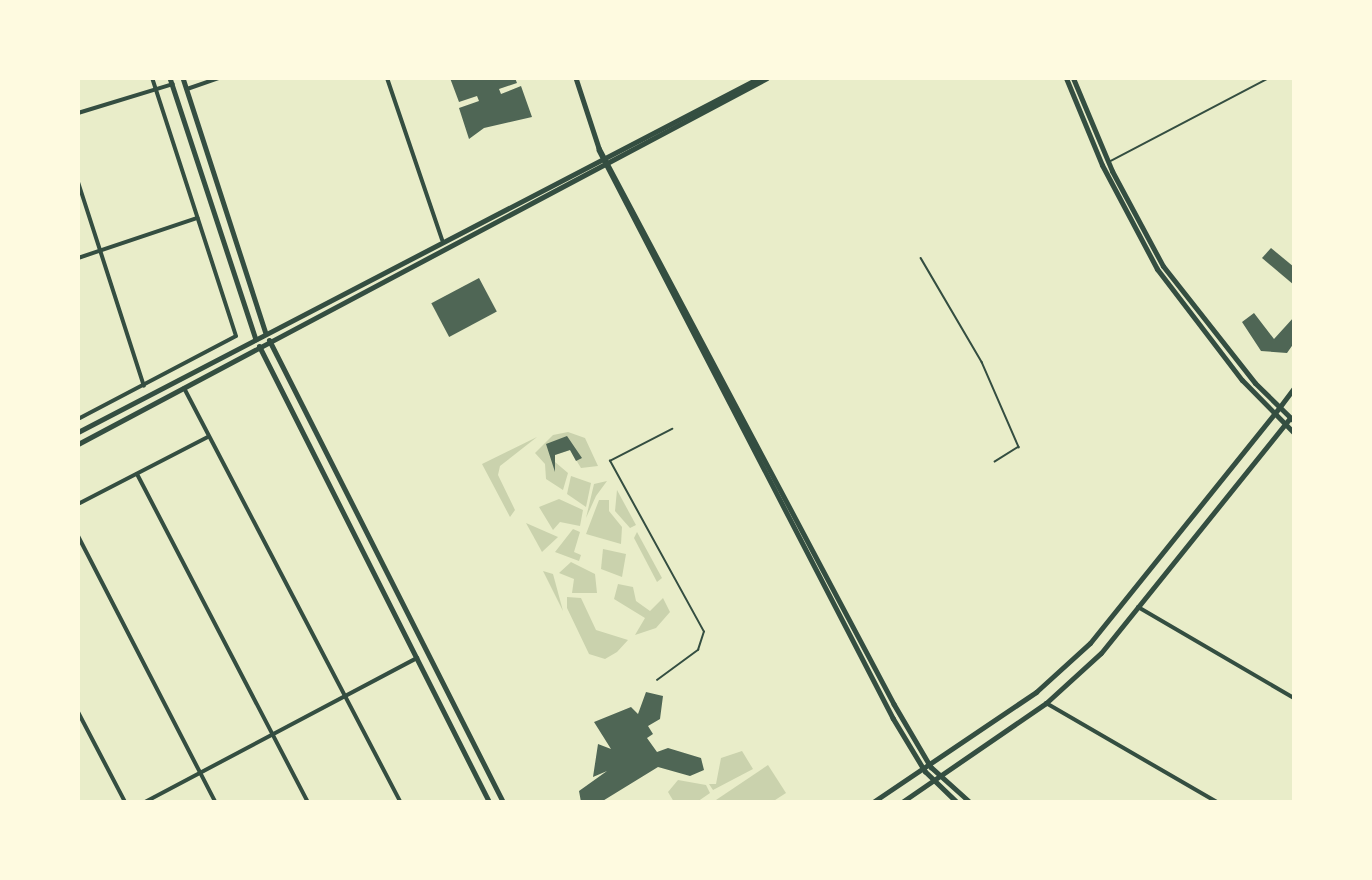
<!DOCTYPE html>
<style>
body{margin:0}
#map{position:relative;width:1372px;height:880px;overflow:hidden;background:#e9edc9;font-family:"Open Sans",sans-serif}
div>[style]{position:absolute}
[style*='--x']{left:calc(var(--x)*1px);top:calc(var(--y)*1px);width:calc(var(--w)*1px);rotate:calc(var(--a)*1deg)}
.green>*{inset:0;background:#cad2ad}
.building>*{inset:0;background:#4f6655;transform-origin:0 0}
.service>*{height:1.5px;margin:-0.75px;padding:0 0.75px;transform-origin:0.75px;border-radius:0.75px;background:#344e41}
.minor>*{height:4px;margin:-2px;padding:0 2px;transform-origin:2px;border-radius:2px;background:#344e41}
.tertiary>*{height:4.5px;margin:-2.25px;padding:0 2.25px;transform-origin:2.25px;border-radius:2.25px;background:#344e41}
.secondary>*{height:5px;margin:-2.5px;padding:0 2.5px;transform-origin:2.5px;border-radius:2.5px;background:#344e41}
span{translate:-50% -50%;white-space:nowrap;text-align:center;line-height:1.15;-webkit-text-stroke:6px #fefae0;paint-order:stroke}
.frame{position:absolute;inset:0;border:80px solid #fefae0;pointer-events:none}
</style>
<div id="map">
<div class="green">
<div style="clip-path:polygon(568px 432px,585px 438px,598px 466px,581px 468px,570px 450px,555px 455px,555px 462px,568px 473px,563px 490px,546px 479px,545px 464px,535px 453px,553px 435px)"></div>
<div style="clip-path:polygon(537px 437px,500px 466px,498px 475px,515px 510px,510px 517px,482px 464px)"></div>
<div style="clip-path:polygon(571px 476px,591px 483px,586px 507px,567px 494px)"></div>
<div style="clip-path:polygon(607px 481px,596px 496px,586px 518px,594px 484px)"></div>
<div style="clip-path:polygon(617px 490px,636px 525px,630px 528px,615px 511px)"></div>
<div style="clip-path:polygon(559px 499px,583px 510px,580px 526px,560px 522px,553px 530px,539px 507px)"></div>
<div style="clip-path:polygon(599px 500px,609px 500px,609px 511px,622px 527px,621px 544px,586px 534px)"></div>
<div style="clip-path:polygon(526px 523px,558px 537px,542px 552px)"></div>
<div style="clip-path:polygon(573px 529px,580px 532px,574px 552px,581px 555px,579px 561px,555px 552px)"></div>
<div style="clip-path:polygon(637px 532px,662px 578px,657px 582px,634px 538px)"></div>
<div style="clip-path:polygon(603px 549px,626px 554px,622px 577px,601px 569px)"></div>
<div style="clip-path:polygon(571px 562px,595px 574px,597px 593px,572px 593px,574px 579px,559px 573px)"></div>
<div style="clip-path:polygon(543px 571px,553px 574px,563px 611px)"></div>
<div style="clip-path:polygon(618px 584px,633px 587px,636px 601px,650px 611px,663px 598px,670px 612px,656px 628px,635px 635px,645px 618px,614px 599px)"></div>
<div style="clip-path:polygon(567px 597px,581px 598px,596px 630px,628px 640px,617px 652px,605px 659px,589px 654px,567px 608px)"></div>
<div style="clip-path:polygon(742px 751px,753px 769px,713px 790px,709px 784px,716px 784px,721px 758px)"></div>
<div style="clip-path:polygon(768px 765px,786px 793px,772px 802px,713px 802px)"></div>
<div style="clip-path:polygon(678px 780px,706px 785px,710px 793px,697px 802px,674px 802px,668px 792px)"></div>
</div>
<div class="building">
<div style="clip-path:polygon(450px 78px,515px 78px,517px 83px,499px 89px,501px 94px,521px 86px,532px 117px,484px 128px,469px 139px,459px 108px,479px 101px,477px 96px,459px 102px)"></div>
<div style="clip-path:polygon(1271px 248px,1294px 267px,1294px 285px,1262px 258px)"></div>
<div style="left:479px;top:278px;width:38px;height:54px;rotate:62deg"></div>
<div style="clip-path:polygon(1254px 313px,1274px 339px,1294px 317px,1294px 343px,1287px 353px,1261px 351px,1242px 322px)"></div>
<div style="clip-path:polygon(567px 436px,582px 458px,576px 461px,570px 450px,555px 455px,555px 472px,546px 444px)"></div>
<div style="clip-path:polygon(646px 692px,663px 696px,660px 719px,648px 726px,653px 734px,647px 738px,657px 752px,668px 748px,701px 758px,704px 770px,690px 776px,658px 767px,601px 802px,581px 802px,579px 791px,607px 771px,593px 777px,598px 744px,611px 749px,594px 722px,631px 707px,638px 714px)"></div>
</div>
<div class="service">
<div style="--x:1109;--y:162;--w:181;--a:-27.7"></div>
<div style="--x:921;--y:258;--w:121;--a:59.6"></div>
<div style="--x:982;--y:362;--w:93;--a:66.5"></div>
<div style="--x:1019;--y:447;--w:28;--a:148"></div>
<div style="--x:657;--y:680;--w:51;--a:-36.2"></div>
<div style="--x:698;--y:650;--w:19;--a:-72"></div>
<div style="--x:704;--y:632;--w:195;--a:-118.8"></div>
<div style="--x:610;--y:461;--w:70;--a:-27.3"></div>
</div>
<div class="minor">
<div style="--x:387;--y:78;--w:171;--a:71.2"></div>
<div style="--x:187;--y:89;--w:34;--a:-19"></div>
<div style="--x:78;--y:113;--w:99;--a:-17"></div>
<div style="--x:78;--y:182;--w:214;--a:72.1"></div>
<div style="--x:78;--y:258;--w:126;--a:-18.6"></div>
<div style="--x:184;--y:388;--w:467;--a:62.4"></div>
<div style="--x:78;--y:419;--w:178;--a:-27.7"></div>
<div style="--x:236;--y:336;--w:271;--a:-108"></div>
<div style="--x:137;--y:474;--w:370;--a:62.5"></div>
<div style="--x:78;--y:504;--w:146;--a:-27.3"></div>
<div style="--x:78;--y:536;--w:299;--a:62.7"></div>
<div style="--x:1138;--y:607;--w:181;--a:30.3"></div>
<div style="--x:1046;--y:703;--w:198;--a:30.1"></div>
<div style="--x:78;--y:712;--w:102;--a:62.4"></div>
<div style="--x:145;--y:802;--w:308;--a:-27.9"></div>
</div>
<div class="tertiary">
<div style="--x:170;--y:78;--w:275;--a:71.8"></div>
<div style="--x:183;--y:78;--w:268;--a:72"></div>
<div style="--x:576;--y:78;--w:74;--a:71.8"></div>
<div style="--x:599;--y:148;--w:629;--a:62.05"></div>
<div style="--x:894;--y:704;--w:73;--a:59.6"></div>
<div style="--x:931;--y:767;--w:52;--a:41.9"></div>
<div style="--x:599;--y:150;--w:640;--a:62.63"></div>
<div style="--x:893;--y:718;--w:62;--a:58.9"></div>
<div style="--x:925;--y:771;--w:45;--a:44.1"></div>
<div style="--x:1279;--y:408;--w:25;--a:-53"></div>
</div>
<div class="secondary">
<div style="--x:1066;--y:78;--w:94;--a:67.5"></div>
<div style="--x:1102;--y:165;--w:118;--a:62.1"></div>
<div style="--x:1157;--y:269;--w:140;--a:52.6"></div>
<div style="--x:1242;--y:380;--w:74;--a:45.5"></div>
<div style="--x:1073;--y:78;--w:101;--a:67.2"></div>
<div style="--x:1112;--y:171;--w:108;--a:61.8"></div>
<div style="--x:1163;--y:266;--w:149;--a:51.8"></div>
<div style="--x:1255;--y:383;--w:54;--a:44.3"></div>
<div style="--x:269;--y:340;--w:518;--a:63.14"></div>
<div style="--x:259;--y:346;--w:511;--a:63.23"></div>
<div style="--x:78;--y:432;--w:768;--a:-27.47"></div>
<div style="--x:78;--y:444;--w:780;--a:-27.98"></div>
<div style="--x:873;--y:802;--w:197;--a:-34"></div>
<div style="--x:1036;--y:692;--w:73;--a:-42.2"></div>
<div style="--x:1090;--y:643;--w:302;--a:-51.2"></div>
<div style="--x:902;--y:802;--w:175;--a:-34.5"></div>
<div style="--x:1046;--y:703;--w:74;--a:-42.3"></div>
<div style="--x:1101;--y:653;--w:302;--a:-51.2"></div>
</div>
<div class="frame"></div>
</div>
